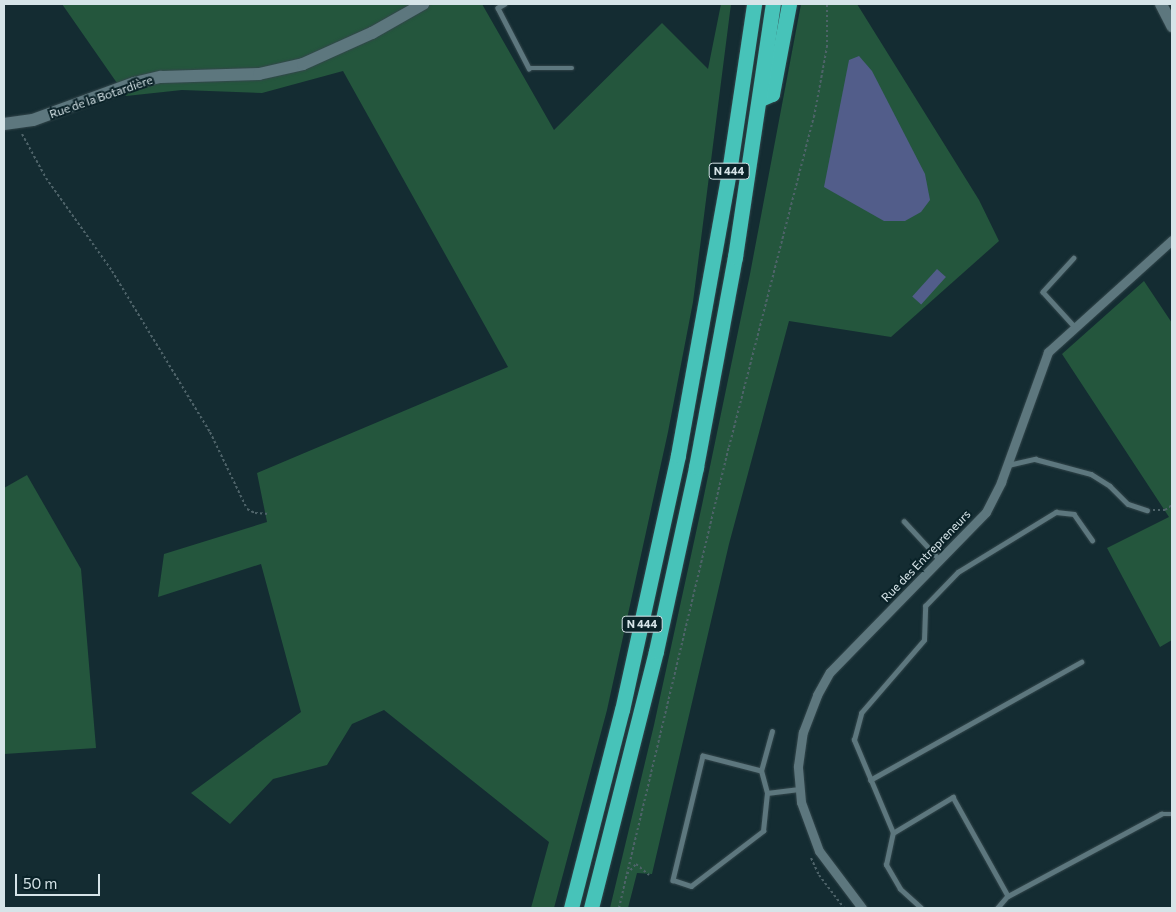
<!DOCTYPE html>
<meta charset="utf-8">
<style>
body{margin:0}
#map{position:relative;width:1176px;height:912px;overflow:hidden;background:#142c32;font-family:Commissioner,sans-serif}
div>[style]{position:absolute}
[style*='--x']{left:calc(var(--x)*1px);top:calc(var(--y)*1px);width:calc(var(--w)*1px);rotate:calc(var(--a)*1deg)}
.green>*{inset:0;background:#24563d}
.water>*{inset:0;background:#525d8a;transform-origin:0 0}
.path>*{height:2px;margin-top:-1px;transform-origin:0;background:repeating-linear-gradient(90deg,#4e6369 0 2.5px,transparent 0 5px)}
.roads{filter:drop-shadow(0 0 1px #33464b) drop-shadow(0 0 1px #33464b)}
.lane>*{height:4.5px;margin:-2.25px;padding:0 2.25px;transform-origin:2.25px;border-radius:2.25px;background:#5d777e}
.street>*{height:9px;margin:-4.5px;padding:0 4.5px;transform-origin:4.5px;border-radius:4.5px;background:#5d777e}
.secondary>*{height:12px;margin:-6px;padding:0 6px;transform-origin:6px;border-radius:6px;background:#5d777e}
.highway>*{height:15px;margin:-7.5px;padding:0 7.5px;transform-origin:7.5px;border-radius:7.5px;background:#47c3b9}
span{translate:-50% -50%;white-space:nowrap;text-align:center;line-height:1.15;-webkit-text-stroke:4px #0a2228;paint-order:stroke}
.shield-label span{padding:1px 4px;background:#0a2228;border:1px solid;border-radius:4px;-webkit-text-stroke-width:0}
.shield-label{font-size:11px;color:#d6e4e8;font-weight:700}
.street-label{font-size:12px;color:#d6e4e8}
.frame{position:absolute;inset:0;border:5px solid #d6e4e8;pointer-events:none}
.scale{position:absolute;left:15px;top:874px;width:85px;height:22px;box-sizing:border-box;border:2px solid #d6e4e8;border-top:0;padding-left:6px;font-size:15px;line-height:18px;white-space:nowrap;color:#d6e4e8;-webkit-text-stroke:4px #0a2228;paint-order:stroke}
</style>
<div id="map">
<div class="green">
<div style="clip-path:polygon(62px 4px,482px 4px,554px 130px,662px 23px,708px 69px,721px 4px,731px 4px,693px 302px,668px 432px,607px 710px,554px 908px,531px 908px,549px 842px,384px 710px,352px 724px,327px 765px,273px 779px,230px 824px,191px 793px,301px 712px,261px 564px,158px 597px,164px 554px,267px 522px,257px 473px,508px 367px,343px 71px,262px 93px,182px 90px,126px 96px)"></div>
<div style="clip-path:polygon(801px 4px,857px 4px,979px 200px,999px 241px,891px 337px,789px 321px,729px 544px,652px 874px,637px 873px,628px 908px,610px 908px,654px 725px,702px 505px,750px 274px)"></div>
<div style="clip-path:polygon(1144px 281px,1172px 323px,1172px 640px,1160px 647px,1107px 548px,1169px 517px,1062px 354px)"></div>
<div style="clip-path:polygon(27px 475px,81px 569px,96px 748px,4px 754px,4px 488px)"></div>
</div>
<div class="water">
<div style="clip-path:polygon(859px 56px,872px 71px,925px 174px,930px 200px,921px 212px,905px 221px,884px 221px,824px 187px,849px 60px)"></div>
<div style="left:937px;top:269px;width:12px;height:37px;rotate:42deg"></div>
</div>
<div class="path">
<div style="--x:22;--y:134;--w:50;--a:61.4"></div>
<div style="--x:46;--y:178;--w:114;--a:54.6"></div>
<div style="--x:112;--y:271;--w:188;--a:58.7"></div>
<div style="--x:210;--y:432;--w:85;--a:64.3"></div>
<div style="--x:247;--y:509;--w:9;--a:27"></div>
<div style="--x:255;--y:513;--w:15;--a:4"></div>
<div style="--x:1153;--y:510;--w:12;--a:0"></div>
<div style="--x:1165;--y:510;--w:9;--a:-36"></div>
<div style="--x:811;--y:858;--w:19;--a:65"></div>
<div style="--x:819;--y:875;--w:41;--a:52.9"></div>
<div style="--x:627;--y:874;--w:439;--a:-76.6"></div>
<div style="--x:729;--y:447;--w:341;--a:-75.6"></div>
<div style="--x:814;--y:117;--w:71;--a:-79.5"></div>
<div style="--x:827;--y:47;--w:43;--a:-90"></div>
<div style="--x:619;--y:908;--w:35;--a:-77"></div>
<div style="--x:627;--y:874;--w:13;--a:-48"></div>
<div style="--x:636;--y:864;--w:17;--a:40"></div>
</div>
<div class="roads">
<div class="lane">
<div style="--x:505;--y:4;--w:8;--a:150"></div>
<div style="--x:498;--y:8;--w:68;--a:62.7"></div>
<div style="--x:529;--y:68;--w:43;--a:0"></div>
<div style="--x:1074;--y:258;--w:46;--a:132.4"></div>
<div style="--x:1043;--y:292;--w:47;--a:47.6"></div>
<div style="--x:1008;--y:465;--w:28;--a:-13"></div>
<div style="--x:1035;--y:459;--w:58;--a:15"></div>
<div style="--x:1091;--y:474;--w:22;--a:32"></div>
<div style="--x:1110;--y:486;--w:25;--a:45"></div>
<div style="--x:1128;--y:504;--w:20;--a:18"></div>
<div style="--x:904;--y:521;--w:53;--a:47.3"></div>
<div style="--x:761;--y:771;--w:41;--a:-74.6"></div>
<div style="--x:870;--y:780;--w:242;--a:-29.2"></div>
<div style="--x:767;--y:793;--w:23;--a:-105"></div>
<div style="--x:761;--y:771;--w:60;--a:-165.5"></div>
<div style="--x:703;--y:756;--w:128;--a:103.6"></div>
<div style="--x:673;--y:880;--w:19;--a:18"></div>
<div style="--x:691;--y:886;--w:91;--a:-37.4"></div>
<div style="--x:763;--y:831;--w:38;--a:-84"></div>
<div style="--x:767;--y:793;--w:32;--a:-7"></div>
<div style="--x:893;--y:833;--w:70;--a:-31"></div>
<div style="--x:953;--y:797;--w:113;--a:60.9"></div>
<div style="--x:1008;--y:896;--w:16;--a:130"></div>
<div style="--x:1008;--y:896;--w:174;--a:-28.2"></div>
<div style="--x:1161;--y:814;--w:11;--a:0"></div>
<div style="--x:921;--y:908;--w:28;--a:-138"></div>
<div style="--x:900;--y:889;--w:28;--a:-120"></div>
<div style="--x:886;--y:865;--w:33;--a:-78"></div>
<div style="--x:893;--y:833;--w:101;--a:-112.8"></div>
<div style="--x:854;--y:740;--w:28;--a:-75"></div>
<div style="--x:861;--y:713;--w:96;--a:-49.2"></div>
<div style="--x:924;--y:640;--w:34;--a:-88"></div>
<div style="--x:925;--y:606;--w:47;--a:-45.9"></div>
<div style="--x:958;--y:572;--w:115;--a:-31.5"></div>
<div style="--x:1056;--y:512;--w:18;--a:6"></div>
<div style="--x:1074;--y:514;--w:32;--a:55"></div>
</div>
<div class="street">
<div style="--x:862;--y:908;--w:71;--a:-127"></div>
<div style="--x:819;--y:851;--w:52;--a:-110.2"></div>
<div style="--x:801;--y:802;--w:36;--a:-95"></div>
<div style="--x:798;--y:766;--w:34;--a:-82"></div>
<div style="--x:803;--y:732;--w:40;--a:-69"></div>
<div style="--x:817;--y:695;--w:26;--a:-61"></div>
<div style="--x:830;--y:672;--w:223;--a:-45.7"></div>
<div style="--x:986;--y:512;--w:34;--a:-63"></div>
<div style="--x:1001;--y:482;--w:138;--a:-70.1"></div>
<div style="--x:1048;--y:352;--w:167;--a:-42.1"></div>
</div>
<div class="secondary">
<div style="--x:1161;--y:4;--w:25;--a:63"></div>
<div style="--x:4;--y:124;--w:29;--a:-8"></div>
<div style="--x:33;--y:120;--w:108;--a:-20.1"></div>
<div style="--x:134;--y:83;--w:28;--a:-13"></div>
<div style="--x:161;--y:77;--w:98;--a:-1.8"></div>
<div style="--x:259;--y:74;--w:45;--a:-12.8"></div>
<div style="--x:303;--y:64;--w:76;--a:-24.2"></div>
<div style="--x:372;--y:33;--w:59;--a:-29.6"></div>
</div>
<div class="highway">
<div style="--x:760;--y:99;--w:13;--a:-23"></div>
<div style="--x:772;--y:94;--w:92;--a:-79.3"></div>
<div style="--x:571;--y:908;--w:204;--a:-75.6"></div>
<div style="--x:622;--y:710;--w:261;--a:-77.6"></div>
<div style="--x:678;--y:455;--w:288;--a:-79.8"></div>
<div style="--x:729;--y:172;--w:170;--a:-81.5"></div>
<div style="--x:591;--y:908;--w:265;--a:-75.8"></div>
<div style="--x:656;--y:651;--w:188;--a:-77.7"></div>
<div style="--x:696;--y:467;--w:214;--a:-79.5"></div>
<div style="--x:735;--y:257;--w:256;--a:-81.5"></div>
</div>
</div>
<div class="shield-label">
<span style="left:729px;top:171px">N 444</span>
<span style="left:642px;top:624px">N 444</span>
</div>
<div class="street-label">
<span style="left:101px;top:97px;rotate:-19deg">Rue de la Botardière</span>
<span style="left:926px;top:556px;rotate:-46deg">Rue des Entrepreneurs</span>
</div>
<div class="frame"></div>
<div class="scale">50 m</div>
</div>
